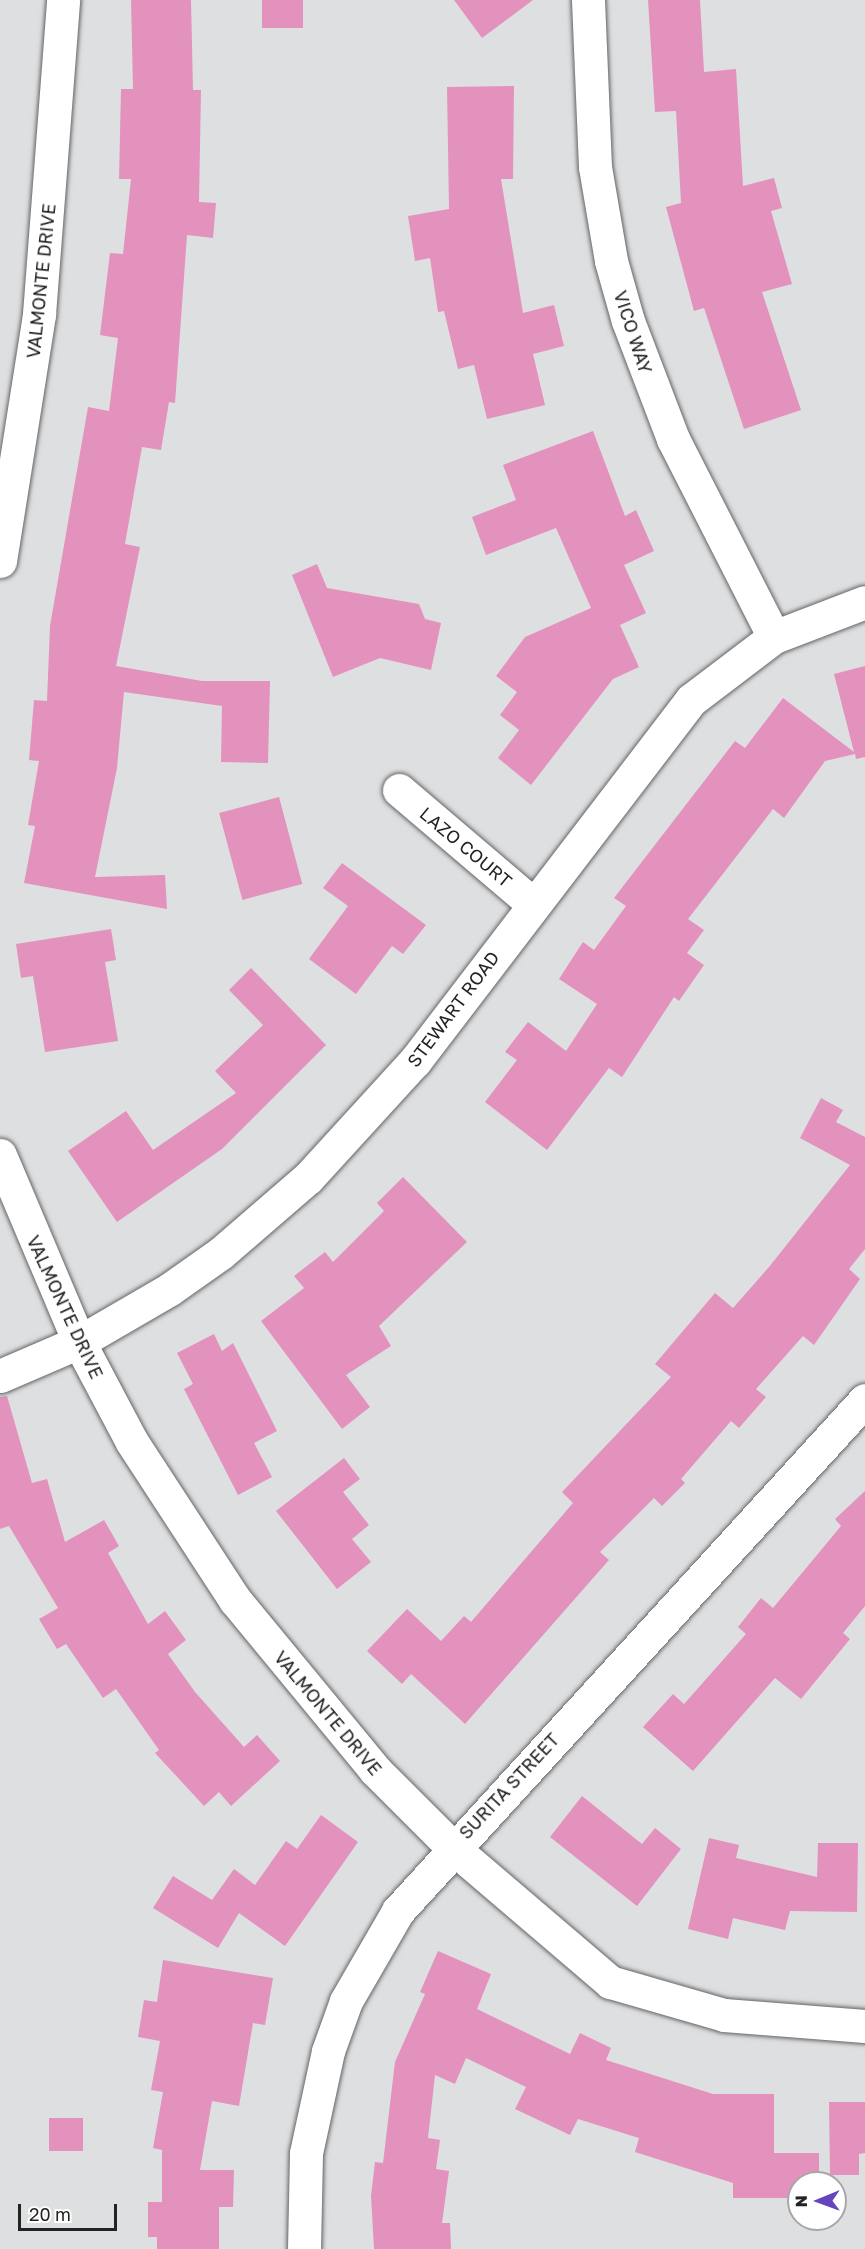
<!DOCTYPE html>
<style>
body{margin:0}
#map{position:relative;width:865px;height:2249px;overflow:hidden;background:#dedfe1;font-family:"Golos Text",sans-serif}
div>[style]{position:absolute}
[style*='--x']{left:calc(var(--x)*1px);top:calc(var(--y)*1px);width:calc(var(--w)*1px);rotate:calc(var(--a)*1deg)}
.building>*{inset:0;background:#e392be;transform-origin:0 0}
.roads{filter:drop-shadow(0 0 2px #646567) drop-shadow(0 0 2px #646567)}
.minor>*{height:33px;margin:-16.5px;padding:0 16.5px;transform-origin:16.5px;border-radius:16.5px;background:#fff}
span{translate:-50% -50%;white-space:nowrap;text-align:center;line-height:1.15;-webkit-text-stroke:4.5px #fff;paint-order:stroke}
.street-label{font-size:18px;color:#232324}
.north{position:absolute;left:787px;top:2171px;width:60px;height:60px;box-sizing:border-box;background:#fff;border:2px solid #a7a7a7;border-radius:50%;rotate:269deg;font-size:16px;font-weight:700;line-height:24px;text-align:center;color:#232324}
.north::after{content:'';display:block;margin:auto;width:21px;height:27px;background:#6544bc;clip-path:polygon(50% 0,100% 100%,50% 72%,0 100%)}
.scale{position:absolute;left:18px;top:2204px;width:99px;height:27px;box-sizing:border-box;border:3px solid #232324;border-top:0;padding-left:8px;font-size:18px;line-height:21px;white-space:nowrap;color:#232324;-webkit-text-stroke:4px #fff;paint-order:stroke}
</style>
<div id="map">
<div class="building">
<div style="clip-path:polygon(131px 0,191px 0,193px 90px,201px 90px,199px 202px,216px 203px,213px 238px,187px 235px,175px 403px,169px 402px,161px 450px,142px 447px,125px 544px,140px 547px,116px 666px,202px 681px,270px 681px,268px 763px,221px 762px,222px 706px,124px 692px,117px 768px,95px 877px,165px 875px,167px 909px,24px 883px,35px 826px,28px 825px,39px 761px,29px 760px,34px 700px,47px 701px,50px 626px,88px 407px,109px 411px,118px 338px,100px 335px,110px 253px,123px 254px,131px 179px,119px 179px,121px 89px,133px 89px)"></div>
<div style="left:262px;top:0;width:41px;height:28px"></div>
<div style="clip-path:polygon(454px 0,533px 0,482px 38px)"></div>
<div style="clip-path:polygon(648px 0,700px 0,704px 72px,736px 69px,743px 186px,774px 178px,782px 208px,771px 211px,792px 284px,762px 292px,801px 410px,744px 429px,704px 308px,694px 311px,666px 207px,681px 203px,676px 111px,655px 112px)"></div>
<div style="clip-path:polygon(514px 86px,513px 179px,501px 179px,523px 313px,554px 305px,564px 346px,533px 354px,545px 405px,487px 419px,474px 365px,458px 369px,444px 311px,438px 312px,430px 258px,415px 261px,408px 216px,449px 209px,447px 87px)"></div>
<div style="clip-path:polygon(593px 431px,625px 516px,636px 510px,654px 551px,624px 565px,646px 613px,620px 625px,639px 667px,613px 679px,531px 785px,498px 758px,519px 730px,500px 715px,517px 692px,496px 676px,525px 637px,591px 608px,556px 528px,486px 555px,472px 517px,516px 500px,503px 465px)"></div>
<div style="clip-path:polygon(317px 564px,327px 588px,419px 604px,425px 619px,441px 623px,431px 670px,380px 658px,333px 677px,292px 575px)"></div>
<div style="clip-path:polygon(865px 666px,865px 757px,856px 759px,855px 754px,825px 761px,784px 818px,773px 809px,688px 919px,704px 930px,687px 953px,704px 965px,679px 1001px,674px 997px,622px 1077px,609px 1068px,547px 1150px,485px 1102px,517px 1060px,505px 1052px,528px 1022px,566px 1051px,597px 1004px,559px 979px,583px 942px,594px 950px,626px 906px,614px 898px,735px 741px,745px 748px,783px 698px,854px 752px,834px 674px)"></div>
<div style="left:279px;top:797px;width:90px;height:62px;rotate:75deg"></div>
<div style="clip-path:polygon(342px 863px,426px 925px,403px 954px,392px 946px,356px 994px,309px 959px,348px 906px,323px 888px)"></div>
<div style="clip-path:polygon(111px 929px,116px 960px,105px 962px,118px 1041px,45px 1052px,33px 976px,21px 978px,16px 944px)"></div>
<div style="clip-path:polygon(251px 968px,326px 1045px,222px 1149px,117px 1222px,68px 1151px,126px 1111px,153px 1150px,236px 1093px,215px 1071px,263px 1025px,229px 990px)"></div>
<div style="clip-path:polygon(821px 1098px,843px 1110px,836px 1122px,865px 1137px,865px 1249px,849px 1269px,860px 1279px,814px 1345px,803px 1336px,756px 1389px,766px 1397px,739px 1428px,731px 1421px,681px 1479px,685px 1483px,662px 1506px,654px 1498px,600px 1552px,609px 1560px,465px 1724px,411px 1674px,402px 1684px,367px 1651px,407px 1609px,441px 1641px,464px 1616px,471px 1622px,573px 1503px,562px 1492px,671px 1377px,655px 1364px,715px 1293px,733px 1308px,769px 1267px,850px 1165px,800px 1138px)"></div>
<div style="clip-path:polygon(403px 1177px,467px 1242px,379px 1326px,391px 1346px,346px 1375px,370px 1407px,342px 1429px,261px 1321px,304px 1288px,294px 1276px,325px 1252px,333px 1262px,384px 1211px,377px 1203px)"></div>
<div style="clip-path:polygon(214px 1334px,222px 1351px,233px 1343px,277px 1431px,254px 1443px,272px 1477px,238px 1495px,184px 1389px,193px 1384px,177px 1353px)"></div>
<div style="clip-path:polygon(7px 1396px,32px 1483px,47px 1479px,65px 1542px,104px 1520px,119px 1546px,108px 1553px,148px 1624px,165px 1611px,186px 1640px,168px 1654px,195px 1692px,244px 1747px,257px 1735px,280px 1761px,231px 1806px,219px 1792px,204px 1806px,155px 1753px,159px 1750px,116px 1689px,103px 1698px,66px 1644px,57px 1649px,39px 1619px,58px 1608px,9px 1526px,0 1529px,0 1397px)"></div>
<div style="clip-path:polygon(344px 1458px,360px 1479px,343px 1492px,369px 1525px,352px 1539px,371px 1562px,337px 1589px,276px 1511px)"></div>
<div style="clip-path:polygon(865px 1491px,865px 1606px,843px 1633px,850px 1639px,801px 1699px,775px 1678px,693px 1771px,643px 1727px,673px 1694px,684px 1704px,746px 1634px,738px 1627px,761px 1598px,773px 1608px,841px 1526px,835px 1519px)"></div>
<div style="clip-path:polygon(582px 1796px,642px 1844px,655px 1828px,681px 1849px,637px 1906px,550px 1837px)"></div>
<div style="clip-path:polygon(321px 1815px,358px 1842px,285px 1946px,239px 1913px,218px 1948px,153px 1908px,173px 1876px,212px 1900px,234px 1869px,255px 1885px,286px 1841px,297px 1849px)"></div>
<div style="clip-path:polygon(709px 1838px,739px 1845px,736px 1858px,817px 1877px,818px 1843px,858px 1843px,857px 1912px,790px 1911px,785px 1930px,733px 1918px,728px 1939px,688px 1929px)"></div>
<div style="clip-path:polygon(438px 1951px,491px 1974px,477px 2009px,570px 2054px,580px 2033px,611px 2048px,606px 2060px,713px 2094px,774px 2094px,774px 2153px,819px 2153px,819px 2183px,799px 2183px,799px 2198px,733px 2198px,733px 2183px,635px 2152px,639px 2138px,578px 2119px,570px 2135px,515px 2109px,526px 2087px,466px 2058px,455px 2084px,435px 2075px,428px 2138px,440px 2140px,436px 2169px,449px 2171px,442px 2223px,450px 2223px,451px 2249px,374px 2249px,371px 2196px,375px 2162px,383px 2163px,395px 2062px,425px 1994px,420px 1992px)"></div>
<div style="clip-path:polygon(163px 1960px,273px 1978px,265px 2025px,253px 2023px,239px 2106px,212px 2101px,200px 2170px,234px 2170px,233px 2207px,219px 2207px,219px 2249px,157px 2249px,157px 2237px,148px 2237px,148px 2202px,162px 2202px,162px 2150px,153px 2148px,163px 2092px,151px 2090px,160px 2041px,138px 2037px,144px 2000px,157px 2002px)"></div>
<div style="clip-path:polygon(829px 2102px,865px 2102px,865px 2153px,859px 2154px,859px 2175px,830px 2175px)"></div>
<div style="left:49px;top:2118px;width:34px;height:33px"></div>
</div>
<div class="roads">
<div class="minor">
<div style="--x:588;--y:0;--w:167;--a:87.6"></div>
<div style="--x:595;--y:167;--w:95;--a:80.3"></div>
<div style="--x:611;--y:261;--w:62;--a:74.2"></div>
<div style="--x:628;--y:321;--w:126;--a:69.1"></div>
<div style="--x:673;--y:439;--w:222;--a:63"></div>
<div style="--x:0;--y:561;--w:250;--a:-81"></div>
<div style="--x:39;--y:314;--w:315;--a:-85.6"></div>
<div style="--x:399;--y:790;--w:176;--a:40.4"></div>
<div style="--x:0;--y:1155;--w:203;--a:67.1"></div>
<div style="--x:79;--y:1342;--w:113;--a:62.1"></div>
<div style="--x:132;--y:1442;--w:189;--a:56.9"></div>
<div style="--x:235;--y:1600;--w:220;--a:50.5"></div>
<div style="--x:375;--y:1770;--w:109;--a:45"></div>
<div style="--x:452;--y:1847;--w:208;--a:40.5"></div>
<div style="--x:610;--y:1982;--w:119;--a:16.1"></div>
<div style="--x:724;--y:2015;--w:141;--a:4.5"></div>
<div style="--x:0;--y:1376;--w:86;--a:-23.3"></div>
<div style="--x:79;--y:1342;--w:105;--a:-30.2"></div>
<div style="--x:170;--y:1289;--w:62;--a:-35.2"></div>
<div style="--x:221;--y:1253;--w:115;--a:-40.8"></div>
<div style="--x:308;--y:1178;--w:159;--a:-47.6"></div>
<div style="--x:415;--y:1061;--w:454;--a:-52.6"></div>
<div style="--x:691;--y:700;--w:104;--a:-37.2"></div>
<div style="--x:774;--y:637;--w:97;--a:-21"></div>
<div style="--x:304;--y:2249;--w:96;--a:-88.8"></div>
<div style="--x:306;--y:2153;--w:104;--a:-77.8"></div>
<div style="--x:328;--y:2051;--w:53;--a:-70.2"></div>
<div style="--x:346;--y:2001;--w:104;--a:-60"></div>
<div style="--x:398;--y:1911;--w:692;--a:-47.58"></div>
</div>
</div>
<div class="street-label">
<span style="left:41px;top:281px;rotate:-84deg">VALMONTE DRIVE</span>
<span style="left:633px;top:332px;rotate:72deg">VICO WAY</span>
<span style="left:466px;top:847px;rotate:40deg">LAZO COURT</span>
<span style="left:453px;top:1009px;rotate:-53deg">STEWART ROAD</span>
<span style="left:65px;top:1307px;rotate:65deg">VALMONTE DRIVE</span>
<span style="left:328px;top:1713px;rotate:50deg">VALMONTE DRIVE</span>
<span style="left:509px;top:1786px;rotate:-47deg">SURITA STREET</span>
</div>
<div class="north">N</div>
<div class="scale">20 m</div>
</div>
